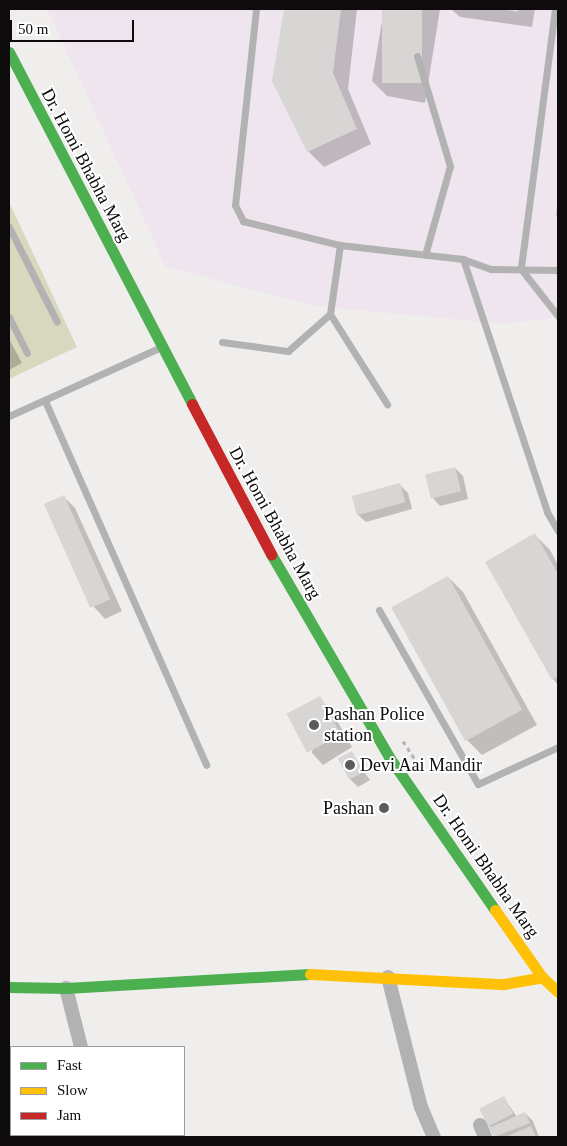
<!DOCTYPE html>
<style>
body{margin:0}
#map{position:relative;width:567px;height:1146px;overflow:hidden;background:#f0eeec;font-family:"Times New Roman",serif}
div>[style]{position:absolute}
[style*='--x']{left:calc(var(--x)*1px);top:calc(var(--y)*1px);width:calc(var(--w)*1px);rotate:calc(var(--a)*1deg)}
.education>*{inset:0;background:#efe5ee}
.green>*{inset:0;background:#d7d8be}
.shadow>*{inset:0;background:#0003;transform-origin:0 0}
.building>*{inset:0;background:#d8d6d5;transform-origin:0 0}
.path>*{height:3px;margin-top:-1.5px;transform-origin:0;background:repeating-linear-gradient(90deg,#b4b2b2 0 4px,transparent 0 8px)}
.lane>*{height:7px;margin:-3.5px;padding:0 3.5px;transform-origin:3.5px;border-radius:3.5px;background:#b3b2b2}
.street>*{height:14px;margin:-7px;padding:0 7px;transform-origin:7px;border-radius:7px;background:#b3b2b2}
.fast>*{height:11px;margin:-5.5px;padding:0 5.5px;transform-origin:5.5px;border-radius:5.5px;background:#4caf50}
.slow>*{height:11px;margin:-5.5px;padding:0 5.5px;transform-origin:5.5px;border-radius:5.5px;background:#ffc107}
.jam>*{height:11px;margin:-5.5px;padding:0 5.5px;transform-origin:5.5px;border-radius:5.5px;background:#c62828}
.dots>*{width:14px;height:14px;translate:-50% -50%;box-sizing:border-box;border:2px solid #fff;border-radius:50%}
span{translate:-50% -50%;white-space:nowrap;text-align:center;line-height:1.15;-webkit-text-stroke:4px #fff;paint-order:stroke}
.street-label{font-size:18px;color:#0d0b0b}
.poi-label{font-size:18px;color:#0d0b0b}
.left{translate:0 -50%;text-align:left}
.right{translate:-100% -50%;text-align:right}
.frame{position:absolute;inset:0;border:10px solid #0d0b0b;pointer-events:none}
.legend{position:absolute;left:10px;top:1046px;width:175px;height:90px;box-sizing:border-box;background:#fff;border:1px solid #9e9d9d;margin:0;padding:6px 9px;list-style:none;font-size:15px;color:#0d0b0b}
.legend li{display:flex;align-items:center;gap:10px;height:25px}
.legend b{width:25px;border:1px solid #9e9d9d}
.scale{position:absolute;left:10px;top:20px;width:124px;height:22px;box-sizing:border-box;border:2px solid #0d0b0b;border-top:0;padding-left:6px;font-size:15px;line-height:18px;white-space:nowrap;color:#0d0b0b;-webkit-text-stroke:4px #fff;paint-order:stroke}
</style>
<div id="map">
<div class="education">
<div style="clip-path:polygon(47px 9px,558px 9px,558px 317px,503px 324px,315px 306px,166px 267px)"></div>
</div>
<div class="green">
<div style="clip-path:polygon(9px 202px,77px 347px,9px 379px)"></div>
</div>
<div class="shadow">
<div style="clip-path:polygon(286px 9px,357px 9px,348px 89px,371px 144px,324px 167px,309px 152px,274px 81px)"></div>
<div style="clip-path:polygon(384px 9px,440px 9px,425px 103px,387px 96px,372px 81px)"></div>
<div style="clip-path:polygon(451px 9px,535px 9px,532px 27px,460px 17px)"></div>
<div style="clip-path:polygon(558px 200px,558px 217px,556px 215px)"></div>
<div style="clip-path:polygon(9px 339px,22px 363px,9px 370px)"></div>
<div style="clip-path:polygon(455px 468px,463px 476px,468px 499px,440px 506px,433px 498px,427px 475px)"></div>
<div style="clip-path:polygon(400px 485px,408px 493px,412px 509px,366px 522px,358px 515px)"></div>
<div style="clip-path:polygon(64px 497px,75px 508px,122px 611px,105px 619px,94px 607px)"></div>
<div style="clip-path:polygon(535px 535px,550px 550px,558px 565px,558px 685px,553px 679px)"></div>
<div style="clip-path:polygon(448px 577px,463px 592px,537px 725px,482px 755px,467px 740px)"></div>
<div style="clip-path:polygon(319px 698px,331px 710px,352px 747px,323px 765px,312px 753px)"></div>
<div style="clip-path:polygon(351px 753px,370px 780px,358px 787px,350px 779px)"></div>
<div style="clip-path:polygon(504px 1098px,517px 1117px,525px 1113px,533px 1121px,539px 1137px,495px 1137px,480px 1109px)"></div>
<div style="left:121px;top:1135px;width:62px;height:2px"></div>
</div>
<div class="building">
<div style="clip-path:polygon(284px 9px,341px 9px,333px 73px,357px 129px,307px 152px,272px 81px)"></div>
<div style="left:382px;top:9px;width:40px;height:74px"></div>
<div style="clip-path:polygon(500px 9px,518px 9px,518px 12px)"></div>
<div style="left:455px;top:467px;width:25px;height:31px;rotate:76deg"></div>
<div style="left:400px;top:483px;width:20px;height:50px;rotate:75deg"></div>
<div style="left:64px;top:495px;width:114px;height:22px;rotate:66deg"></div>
<div style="clip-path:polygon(535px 533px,558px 574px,558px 676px,552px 680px,485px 562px)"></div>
<div style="left:448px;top:576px;width:153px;height:65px;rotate:61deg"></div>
<div style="left:320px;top:696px;width:44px;height:38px;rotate:62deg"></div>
<div style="left:352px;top:751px;width:24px;height:16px;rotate:62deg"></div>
<div style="left:504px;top:1096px;width:20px;height:28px;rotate:63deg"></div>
<div style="clip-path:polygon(525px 1112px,530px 1123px,494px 1137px,489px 1128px)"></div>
<div style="clip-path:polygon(531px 1126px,536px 1137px,505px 1137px)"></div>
<div style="clip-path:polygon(120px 1135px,149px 1135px,121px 1137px)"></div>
<div style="clip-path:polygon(166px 1135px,182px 1135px,183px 1137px,159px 1137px)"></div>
</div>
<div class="path">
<div style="--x:403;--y:741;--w:31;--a:57"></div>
</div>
<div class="lane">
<div style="--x:256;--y:9;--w:197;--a:96.1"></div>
<div style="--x:235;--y:205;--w:18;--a:63"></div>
<div style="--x:243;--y:221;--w:100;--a:13.9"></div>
<div style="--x:340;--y:245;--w:124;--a:6.5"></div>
<div style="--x:463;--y:259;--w:30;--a:20"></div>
<div style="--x:491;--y:269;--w:67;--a:0.9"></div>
<div style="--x:555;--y:9;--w:262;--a:97.5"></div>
<div style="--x:521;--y:269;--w:60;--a:51.8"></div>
<div style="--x:417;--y:56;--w:115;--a:73.3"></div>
<div style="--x:450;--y:166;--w:92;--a:105.7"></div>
<div style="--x:9;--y:227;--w:106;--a:63.2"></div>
<div style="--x:463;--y:259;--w:267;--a:71.6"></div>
<div style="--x:547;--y:512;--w:22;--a:60"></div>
<div style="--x:330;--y:314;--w:107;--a:57.7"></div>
<div style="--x:9;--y:317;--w:40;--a:63.4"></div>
<div style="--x:222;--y:342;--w:67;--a:7.8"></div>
<div style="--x:288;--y:351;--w:56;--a:-41.4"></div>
<div style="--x:330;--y:314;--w:70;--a:-81.8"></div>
<div style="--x:45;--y:401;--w:398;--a:66.1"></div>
<div style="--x:9;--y:416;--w:167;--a:-24.4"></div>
<div style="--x:379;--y:610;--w:200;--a:60.4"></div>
<div style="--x:478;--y:784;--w:88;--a:-24.8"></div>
</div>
<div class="street">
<div style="--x:388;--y:977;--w:134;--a:75.8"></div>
<div style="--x:421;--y:1107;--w:33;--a:67"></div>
<div style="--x:66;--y:988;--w:61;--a:75.7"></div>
<div style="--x:480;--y:1125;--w:13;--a:67"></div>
<div style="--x:105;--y:1135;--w:2;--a:63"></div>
</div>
<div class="fast">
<div style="--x:9;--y:52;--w:397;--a:62.5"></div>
<div style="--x:271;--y:554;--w:235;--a:59.8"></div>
<div style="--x:389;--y:757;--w:186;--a:55.3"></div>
<div style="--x:9;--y:987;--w:57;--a:1"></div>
<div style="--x:66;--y:988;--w:244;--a:-3.3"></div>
</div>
<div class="slow">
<div style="--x:495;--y:910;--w:82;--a:55"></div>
<div style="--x:542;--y:977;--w:22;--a:43"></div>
<div style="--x:310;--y:974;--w:194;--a:3"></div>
<div style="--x:504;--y:984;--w:39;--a:-10"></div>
</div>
<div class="jam">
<div style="--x:192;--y:404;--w:170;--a:62.2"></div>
</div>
<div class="dots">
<div style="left:314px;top:725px;background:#5c5a5a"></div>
<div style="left:350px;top:765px;background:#5c5a5a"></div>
<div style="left:384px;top:808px;background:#5c5a5a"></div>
</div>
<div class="street-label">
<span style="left:86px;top:165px;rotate:62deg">Dr. Homi Bhabha Marg</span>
<span style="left:275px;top:523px;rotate:61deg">Dr. Homi Bhabha Marg</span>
<span style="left:486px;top:866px;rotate:55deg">Dr. Homi Bhabha Marg</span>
</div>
<div class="poi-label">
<span class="left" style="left:324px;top:725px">Pashan Police<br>station</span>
<span class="left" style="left:360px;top:765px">Devi Aai Mandir</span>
<span class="right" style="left:374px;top:808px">Pashan</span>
</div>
<div class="frame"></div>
<ul class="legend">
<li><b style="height:6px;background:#4caf50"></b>Fast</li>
<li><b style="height:6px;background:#ffc107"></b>Slow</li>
<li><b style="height:6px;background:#c62828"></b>Jam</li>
</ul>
<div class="scale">50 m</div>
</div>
